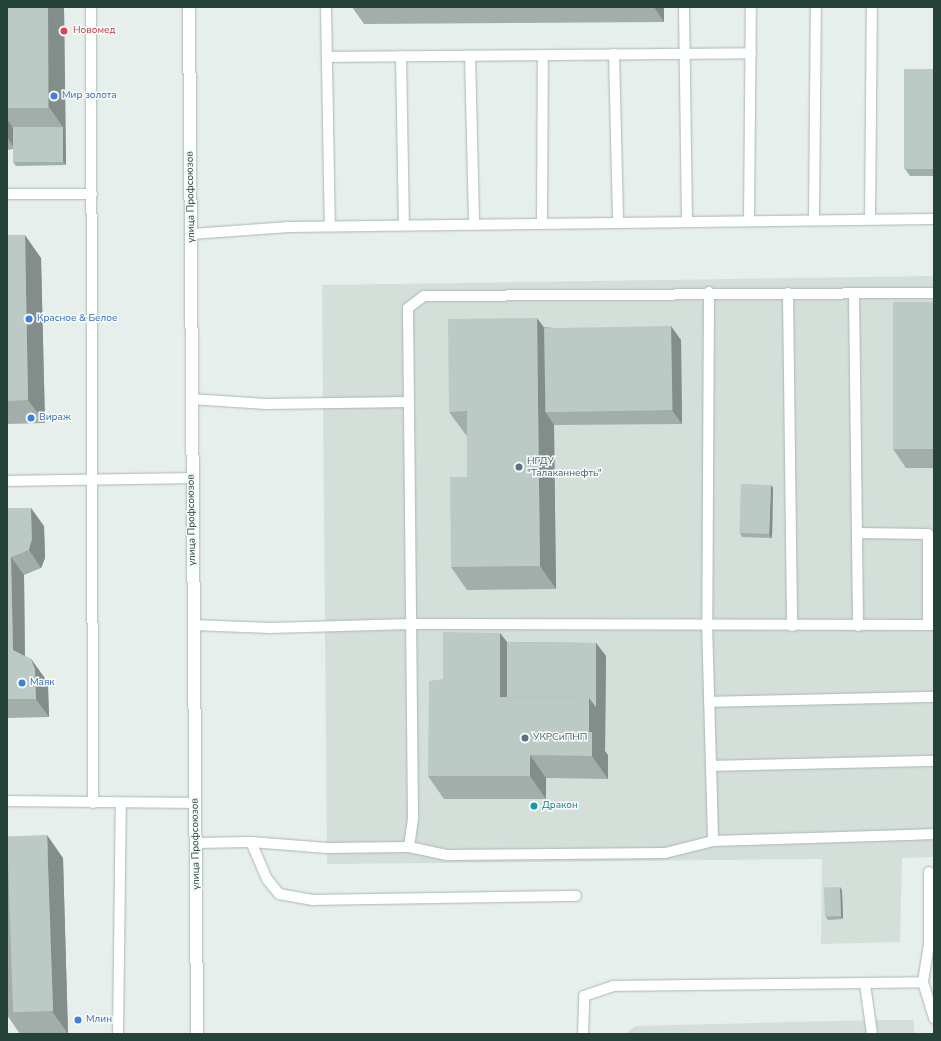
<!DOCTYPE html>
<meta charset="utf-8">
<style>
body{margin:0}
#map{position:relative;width:941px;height:1041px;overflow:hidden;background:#e6efeb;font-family:"Nunito Sans",sans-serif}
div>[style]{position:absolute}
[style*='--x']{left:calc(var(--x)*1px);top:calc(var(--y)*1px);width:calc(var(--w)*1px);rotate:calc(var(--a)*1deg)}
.built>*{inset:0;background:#d4dfda}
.roads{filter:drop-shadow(0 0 1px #a8b8b2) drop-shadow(0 0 1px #a8b8b2)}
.lane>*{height:10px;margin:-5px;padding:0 5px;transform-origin:5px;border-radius:5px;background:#fff}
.secondary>*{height:12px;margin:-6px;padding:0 6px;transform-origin:6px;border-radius:6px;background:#fff}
.wall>*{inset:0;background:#a1aea9}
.shaded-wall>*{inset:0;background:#838d89}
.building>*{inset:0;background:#bbcac4;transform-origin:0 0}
.dots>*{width:11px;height:11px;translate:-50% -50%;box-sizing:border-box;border:2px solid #f7fbf9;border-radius:50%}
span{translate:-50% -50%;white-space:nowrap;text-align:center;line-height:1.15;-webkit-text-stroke:3px #f7fbf9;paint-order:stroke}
.health-label{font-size:10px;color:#be3a42}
.left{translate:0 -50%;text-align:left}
.shop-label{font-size:10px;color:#366cbe}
.street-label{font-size:10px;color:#24423a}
.service-label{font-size:10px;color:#4e5e75}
.culture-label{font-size:10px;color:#0d838f}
.frame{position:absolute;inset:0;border:8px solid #24423a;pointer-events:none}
</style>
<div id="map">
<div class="built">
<div style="clip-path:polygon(934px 276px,934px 857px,902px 858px,900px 942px,821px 944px,822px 859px,327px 864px,322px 285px)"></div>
<div style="clip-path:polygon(872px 1020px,914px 1020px,914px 1034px,625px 1034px,636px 1026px)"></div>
</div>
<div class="roads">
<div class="lane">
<div style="--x:91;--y:7;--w:796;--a:89.86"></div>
<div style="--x:326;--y:7;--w:219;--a:89"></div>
<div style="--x:684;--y:7;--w:214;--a:89.2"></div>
<div style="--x:614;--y:54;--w:168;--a:88.6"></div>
<div style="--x:401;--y:56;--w:169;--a:89"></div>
<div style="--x:470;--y:56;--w:168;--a:88.6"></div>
<div style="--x:327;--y:57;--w:424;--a:-0.5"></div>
<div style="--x:7;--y:194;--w:85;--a:0"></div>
<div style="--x:814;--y:219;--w:212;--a:-89.5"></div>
<div style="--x:870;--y:219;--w:212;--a:-89.5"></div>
<div style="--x:749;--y:220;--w:213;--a:-89.5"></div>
<div style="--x:542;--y:223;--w:168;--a:-89.7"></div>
<div style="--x:192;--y:234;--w:97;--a:-4.1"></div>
<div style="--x:289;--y:227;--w:645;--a:-0.71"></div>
<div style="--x:709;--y:292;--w:331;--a:90.3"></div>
<div style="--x:707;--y:623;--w:218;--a:88.4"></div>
<div style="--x:788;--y:293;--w:333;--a:89.3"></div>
<div style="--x:854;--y:293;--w:333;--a:89.3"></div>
<div style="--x:191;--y:399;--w:75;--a:3.8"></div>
<div style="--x:266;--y:404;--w:141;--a:-0.8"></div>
<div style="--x:7;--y:481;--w:185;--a:-0.9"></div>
<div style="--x:857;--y:533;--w:71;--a:0.8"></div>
<div style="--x:928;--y:534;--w:91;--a:90"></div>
<div style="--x:193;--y:625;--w:77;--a:2.2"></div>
<div style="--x:270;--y:628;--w:141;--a:-1.6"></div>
<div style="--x:411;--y:624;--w:523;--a:0.11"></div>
<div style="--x:709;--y:702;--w:225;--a:-1.3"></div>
<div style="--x:712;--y:766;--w:222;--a:-1.3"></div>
<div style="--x:7;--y:801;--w:188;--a:0.6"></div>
<div style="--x:251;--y:842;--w:40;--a:66.6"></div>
<div style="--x:267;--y:879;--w:19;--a:51"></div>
<div style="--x:279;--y:894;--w:36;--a:10"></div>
<div style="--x:314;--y:900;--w:262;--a:-0.9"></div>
<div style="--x:196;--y:843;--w:55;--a:-1"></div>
<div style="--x:251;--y:842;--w:76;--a:4.5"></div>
<div style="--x:327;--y:848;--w:82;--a:-0.7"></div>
<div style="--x:409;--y:847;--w:38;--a:12"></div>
<div style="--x:446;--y:855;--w:219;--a:-0.5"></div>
<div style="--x:665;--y:853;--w:49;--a:-14"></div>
<div style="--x:713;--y:841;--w:221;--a:-1.8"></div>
<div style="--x:409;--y:847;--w:29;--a:-82"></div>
<div style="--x:413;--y:818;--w:510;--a:-90.56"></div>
<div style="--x:408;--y:308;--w:20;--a:-37"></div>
<div style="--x:424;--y:296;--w:510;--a:-0.34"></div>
<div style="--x:929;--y:872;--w:72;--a:90"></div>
<div style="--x:929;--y:944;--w:38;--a:99"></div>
<div style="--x:923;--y:982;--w:38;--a:73"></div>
<div style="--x:865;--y:984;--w:50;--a:82"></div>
<div style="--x:118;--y:1034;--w:230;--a:-89.3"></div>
<div style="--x:583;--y:1034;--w:38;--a:-88"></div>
<div style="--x:584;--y:996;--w:31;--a:-19"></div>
<div style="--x:613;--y:986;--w:310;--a:-0.7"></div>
</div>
<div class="secondary">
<div style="--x:189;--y:7;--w:1027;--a:89.55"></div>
</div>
</div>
<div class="wall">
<div style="clip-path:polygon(7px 7px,64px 7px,66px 165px,16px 166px,13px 162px,13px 149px,7px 150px)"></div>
<div style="clip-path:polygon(352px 7px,664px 7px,664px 22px,364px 24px)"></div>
<div style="clip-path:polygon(934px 69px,934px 176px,910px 176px,905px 169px)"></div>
<div style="clip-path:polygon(7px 235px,41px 258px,45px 423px,7px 424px)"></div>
<div style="clip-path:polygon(934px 302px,934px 468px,906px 468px,893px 449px)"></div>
<div style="clip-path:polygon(544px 327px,681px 340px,682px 424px,554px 425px,556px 589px,467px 590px,451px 567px,467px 477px,467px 435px,466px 435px,449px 412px)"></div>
<div style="clip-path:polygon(771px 485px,773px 488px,772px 538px,742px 537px,740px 533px)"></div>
<div style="clip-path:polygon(7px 508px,44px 526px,45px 558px,41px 568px,24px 575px,25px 656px,31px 659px,44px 677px,48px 687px,49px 717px,7px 718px)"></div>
<div style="clip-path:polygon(500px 633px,507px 642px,596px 643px,606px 656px,605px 751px,608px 755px,608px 779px,546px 778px,546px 799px,444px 799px,428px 776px,443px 679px)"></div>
<div style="clip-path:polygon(7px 836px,63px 858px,68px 1034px,20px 1034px,7px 1015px)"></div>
<div style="clip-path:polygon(840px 887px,842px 891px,843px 919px,828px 920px,825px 916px)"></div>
</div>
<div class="shaded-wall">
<div style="clip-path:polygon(48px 7px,64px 7px,66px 165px,63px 161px,63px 127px,49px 107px)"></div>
<div style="clip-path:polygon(654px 7px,664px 7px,664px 22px)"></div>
<div style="clip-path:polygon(7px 119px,15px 131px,15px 149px,7px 137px)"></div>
<div style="clip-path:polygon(25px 235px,41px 258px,45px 423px,28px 400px)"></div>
<div style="clip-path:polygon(537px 318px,554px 341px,545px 411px,554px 425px,556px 589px,540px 566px)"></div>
<div style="clip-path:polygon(671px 326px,681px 340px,682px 424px,672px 410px)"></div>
<div style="clip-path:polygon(771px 485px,773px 488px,772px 538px,769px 534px)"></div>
<div style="clip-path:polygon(31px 508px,44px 526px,45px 558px,41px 568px,29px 550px)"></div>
<div style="clip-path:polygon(11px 557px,24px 575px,25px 669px,13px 650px)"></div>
<div style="clip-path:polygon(500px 633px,517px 655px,516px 707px,500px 697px)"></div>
<div style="clip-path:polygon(596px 643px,606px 656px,605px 751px,608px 755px,608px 779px,592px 756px,589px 732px,589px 698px)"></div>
<div style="clip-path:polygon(31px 659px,44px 677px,48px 687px,49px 717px,36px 699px)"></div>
<div style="clip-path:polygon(530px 755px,546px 778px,546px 799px,530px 776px)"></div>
<div style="clip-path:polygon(47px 835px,63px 858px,68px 1034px,52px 1011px)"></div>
<div style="clip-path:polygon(840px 887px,842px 891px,843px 919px,841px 916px)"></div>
</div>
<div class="building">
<div style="left:7px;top:7px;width:41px;height:101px"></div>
<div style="left:904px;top:69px;width:30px;height:100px"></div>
<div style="left:13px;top:127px;width:50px;height:35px"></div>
<div style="clip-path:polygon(7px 235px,25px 235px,28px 400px,7px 401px)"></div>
<div style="left:893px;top:302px;width:41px;height:147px"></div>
<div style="clip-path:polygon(537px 318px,540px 566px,451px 567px,450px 477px,467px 477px,467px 411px,449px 412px,448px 319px)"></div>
<div style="left:671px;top:326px;width:84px;height:127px;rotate:89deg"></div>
<div style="left:741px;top:484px;width:30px;height:49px;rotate:2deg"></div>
<div style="clip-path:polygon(7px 508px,31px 508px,32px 539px,29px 550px,11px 557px,13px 650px,31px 659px,35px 669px,36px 699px,7px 699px)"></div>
<div style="clip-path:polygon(443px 632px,500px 633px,500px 697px,589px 698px,589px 732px,592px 732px,592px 756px,530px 755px,530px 776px,428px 776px,429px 681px,443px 679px)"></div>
<div style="clip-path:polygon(507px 642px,596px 643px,596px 707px,589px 698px,507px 697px)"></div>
<div style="left:47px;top:835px;width:176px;height:40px;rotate:88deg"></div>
<div style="left:840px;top:887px;width:29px;height:16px;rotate:88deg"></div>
</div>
<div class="dots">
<div style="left:64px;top:31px;background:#e0444e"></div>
<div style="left:54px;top:96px;background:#3f7fe0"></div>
<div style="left:29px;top:319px;background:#3f7fe0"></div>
<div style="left:31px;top:418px;background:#3f7fe0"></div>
<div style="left:519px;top:467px;background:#5c6f8a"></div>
<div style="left:22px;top:683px;background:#3f7fe0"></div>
<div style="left:525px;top:738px;background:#5c6f8a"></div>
<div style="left:534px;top:806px;background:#0f9aa8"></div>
<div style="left:78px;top:1020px;background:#3f7fe0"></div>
</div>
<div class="health-label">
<span class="left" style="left:73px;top:31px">Новомед</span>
</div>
<div class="shop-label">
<span class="left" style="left:62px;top:96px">Мир золота</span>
<span class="left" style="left:37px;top:319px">Красное &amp; Белое</span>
<span class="left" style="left:39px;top:418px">Вираж</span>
<span class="left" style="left:30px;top:683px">Маяк</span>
<span class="left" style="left:86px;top:1020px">Млин</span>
</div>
<div class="street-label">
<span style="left:191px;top:197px;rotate:-91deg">улица Профсоюзов</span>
<span style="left:192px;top:520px;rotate:-91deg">улица Профсоюзов</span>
<span style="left:196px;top:844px;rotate:-91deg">улица Профсоюзов</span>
</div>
<div class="service-label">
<span class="left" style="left:527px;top:467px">НГДУ<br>"Талаканнефть"</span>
<span class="left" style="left:533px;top:738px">УКРСиПНП</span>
</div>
<div class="culture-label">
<span class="left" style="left:542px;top:806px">Дракон</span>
</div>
<div class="frame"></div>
</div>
